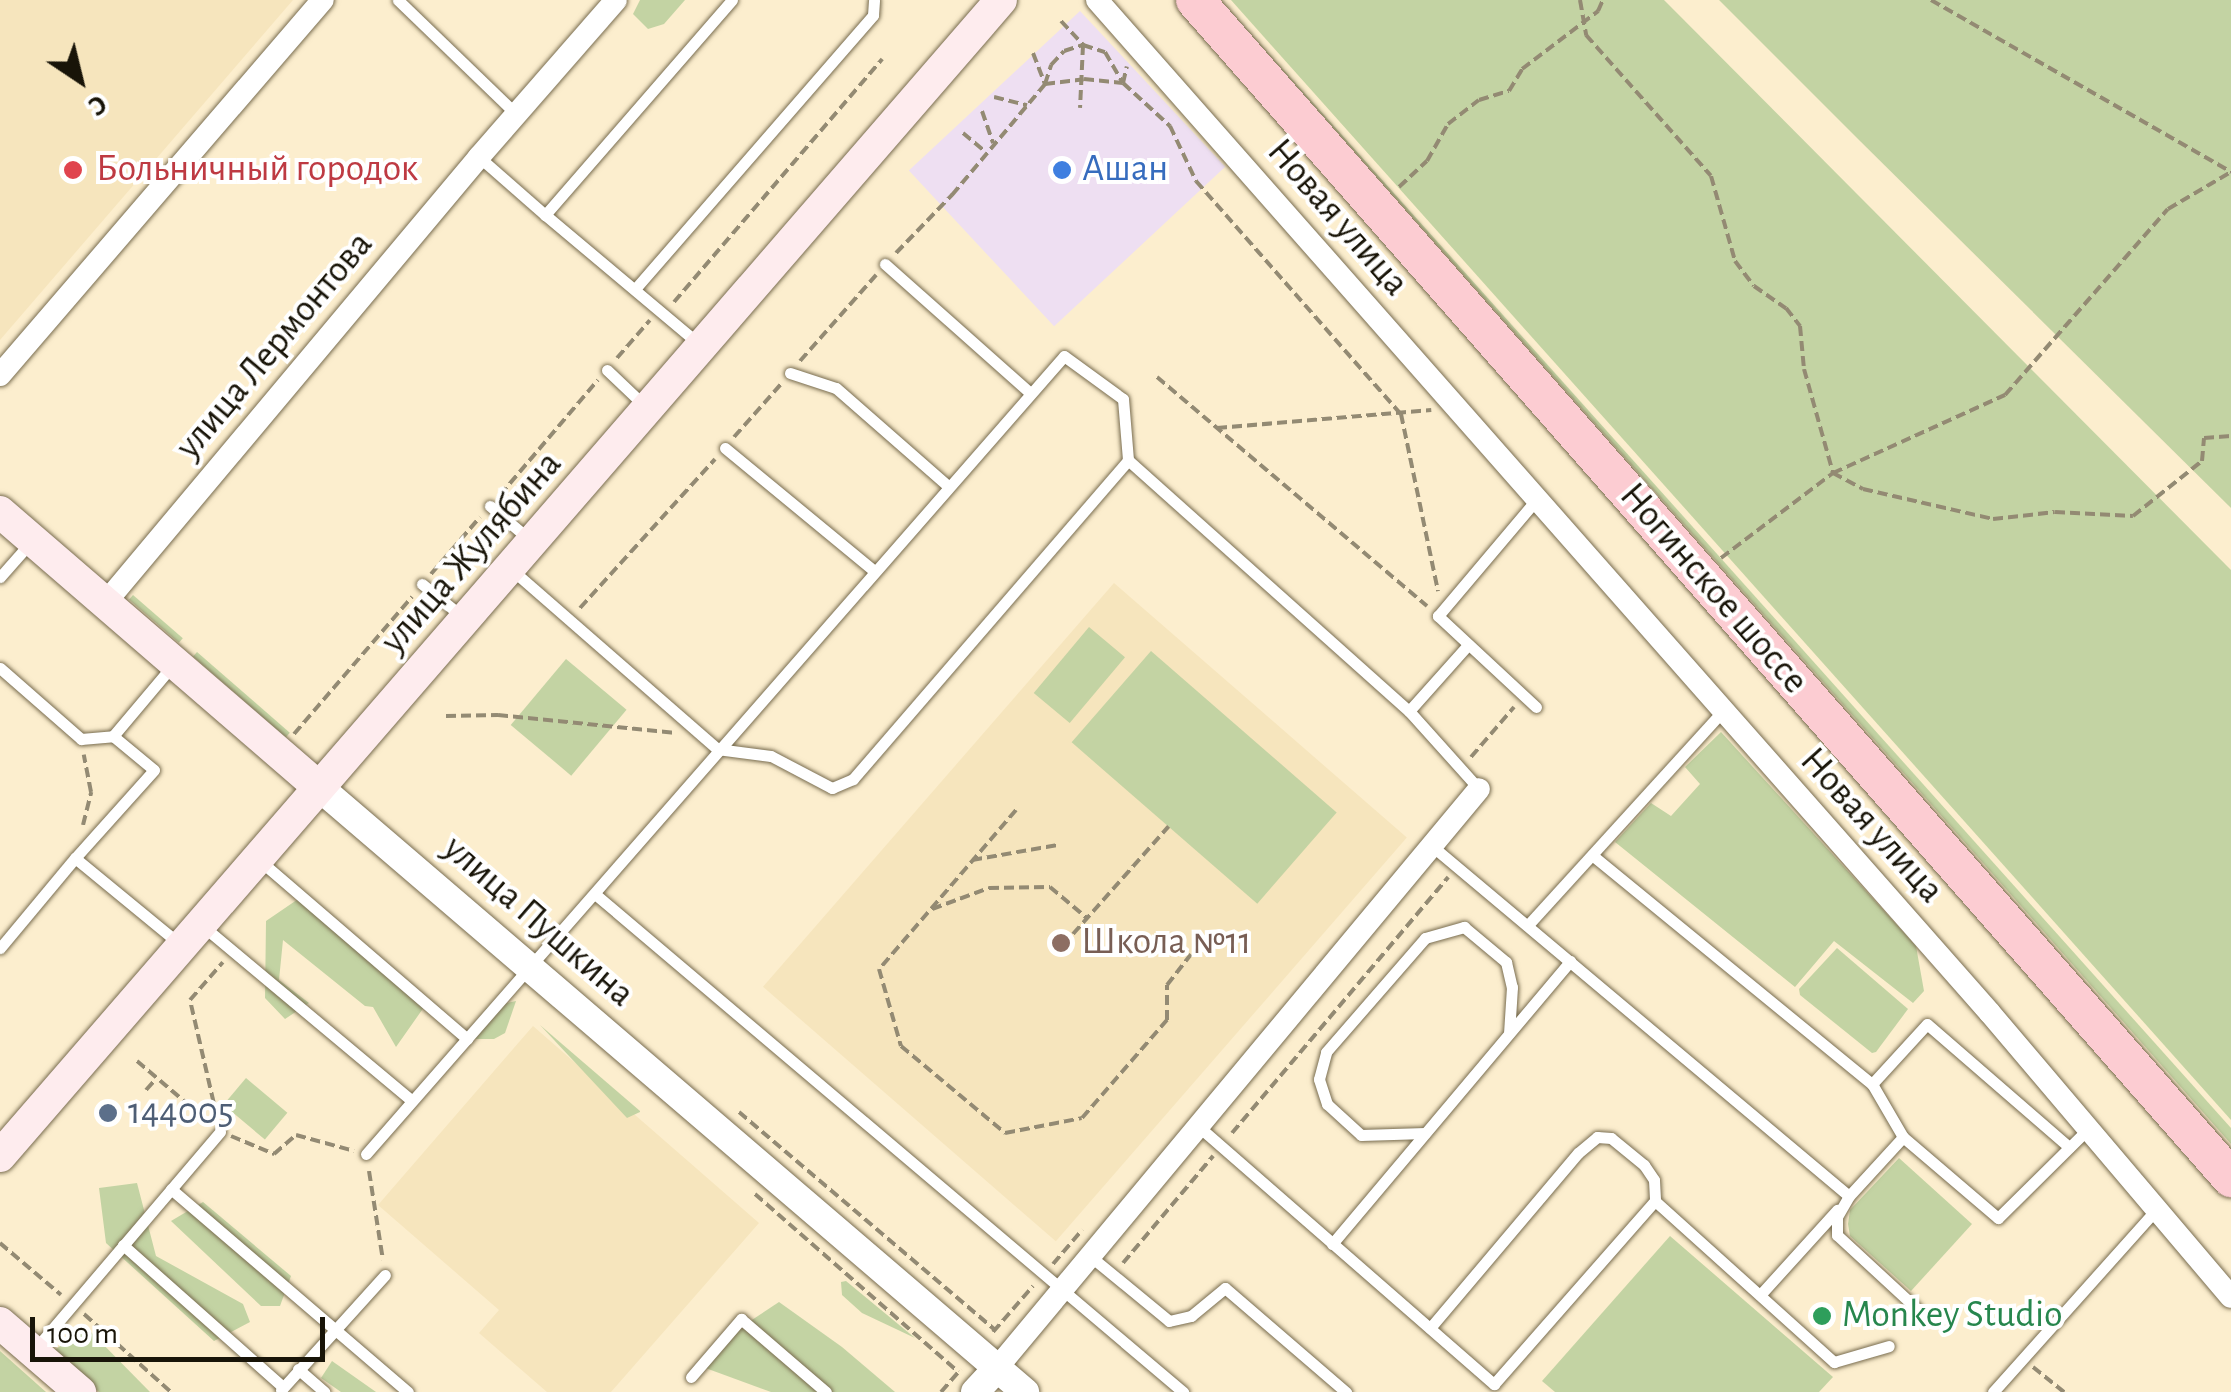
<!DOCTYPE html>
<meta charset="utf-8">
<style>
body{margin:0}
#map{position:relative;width:2231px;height:1392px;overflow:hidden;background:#fceece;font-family:"Alegreya Sans",sans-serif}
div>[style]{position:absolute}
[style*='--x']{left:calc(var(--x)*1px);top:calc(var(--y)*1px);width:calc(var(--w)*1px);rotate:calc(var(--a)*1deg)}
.commercial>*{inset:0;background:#eedff2;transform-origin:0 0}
.built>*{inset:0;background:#f6e5bd;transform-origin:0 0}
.green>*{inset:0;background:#c3d3a3;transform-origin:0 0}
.path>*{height:4px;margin-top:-2px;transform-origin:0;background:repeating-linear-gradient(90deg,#938a73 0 10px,transparent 0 15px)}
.roads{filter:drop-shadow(0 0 2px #786c4f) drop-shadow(0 0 2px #786c4f)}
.service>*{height:11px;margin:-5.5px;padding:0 5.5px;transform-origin:5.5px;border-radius:5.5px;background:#fff}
.minor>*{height:22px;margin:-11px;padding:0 11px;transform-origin:11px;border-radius:11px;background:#fff}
.tertiary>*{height:28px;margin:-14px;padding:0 14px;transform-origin:14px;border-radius:14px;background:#fff}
.secondary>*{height:32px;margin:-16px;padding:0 16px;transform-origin:16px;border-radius:16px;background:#feecee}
.trunk>*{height:38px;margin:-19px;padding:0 19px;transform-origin:19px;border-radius:19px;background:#fcccd2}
.dots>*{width:28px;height:28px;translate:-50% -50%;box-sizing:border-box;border:5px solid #fff;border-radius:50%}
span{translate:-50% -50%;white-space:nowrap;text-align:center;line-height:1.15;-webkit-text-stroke:8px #fff;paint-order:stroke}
.health-label{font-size:38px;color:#be3a42}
.left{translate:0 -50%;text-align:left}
.shop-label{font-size:38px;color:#366cbe}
.street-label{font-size:38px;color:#181408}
.education-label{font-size:38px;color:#785e54}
.service-label{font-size:38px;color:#4e5e75}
.leisure-label{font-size:38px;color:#27864d}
.north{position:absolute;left:30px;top:30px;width:100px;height:100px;-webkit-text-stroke:8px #fff;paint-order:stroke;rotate:145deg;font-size:28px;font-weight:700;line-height:40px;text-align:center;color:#181408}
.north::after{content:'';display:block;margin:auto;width:35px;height:45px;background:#181408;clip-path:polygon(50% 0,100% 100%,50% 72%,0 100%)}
.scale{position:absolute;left:30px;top:1317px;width:295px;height:45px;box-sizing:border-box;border:5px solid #181408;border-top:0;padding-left:12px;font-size:30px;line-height:35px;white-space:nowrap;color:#181408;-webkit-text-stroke:8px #fff;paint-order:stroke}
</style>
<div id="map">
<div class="commercial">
<div style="left:1080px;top:11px;width:213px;height:234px;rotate:47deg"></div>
</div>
<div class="built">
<div style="clip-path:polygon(0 0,293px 0,0 340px)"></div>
<div style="left:1114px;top:583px;width:388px;height:535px;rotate:41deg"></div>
<div style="clip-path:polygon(533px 1026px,759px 1223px,611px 1392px,547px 1392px,479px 1333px,499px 1310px,378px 1205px)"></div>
</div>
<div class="green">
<div style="clip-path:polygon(640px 0,685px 0,664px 24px,648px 29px,633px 14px)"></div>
<div style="clip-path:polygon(1221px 0,2231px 1128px,2231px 1144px)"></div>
<div style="clip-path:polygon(1231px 0,1664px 0,2231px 570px,2231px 1120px)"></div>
<div style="clip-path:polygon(1719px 0,2231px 0,2231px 508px,1858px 139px)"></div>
<div style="left:133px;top:595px;width:66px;height:6px;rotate:41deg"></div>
<div style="left:1089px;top:627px;width:47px;height:86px;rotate:40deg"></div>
<div style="left:1151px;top:651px;width:246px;height:121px;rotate:41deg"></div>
<div style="left:197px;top:652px;width:123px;height:6px;rotate:41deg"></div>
<div style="left:566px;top:659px;width:79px;height:86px;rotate:40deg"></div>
<div style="clip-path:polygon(1721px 732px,1916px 946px,1924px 991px,1913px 1003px,1834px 941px,1795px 987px,1615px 842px,1651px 803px,1671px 816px,1700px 784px,1685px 767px)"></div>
<div style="clip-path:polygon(307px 893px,316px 909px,429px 1000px,396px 1047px,373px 1007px,365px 1006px,283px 940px,279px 980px,309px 1003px,285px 1019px,265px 998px,266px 921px)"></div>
<div style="clip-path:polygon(1837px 948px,1908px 1009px,1876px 1052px,1872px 1053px,1800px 995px,1799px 989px)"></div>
<div style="clip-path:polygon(516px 1001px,505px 1033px,494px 1039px,474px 1039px,486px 1008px)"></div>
<div style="clip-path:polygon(540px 1025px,640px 1111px,640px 1112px,627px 1118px)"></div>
<div style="left:246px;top:1078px;width:54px;height:35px;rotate:40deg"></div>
<div style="clip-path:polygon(1899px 1158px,1972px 1224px,1911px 1291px,1850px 1236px,1848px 1224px,1850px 1210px)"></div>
<div style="clip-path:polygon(137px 1183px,156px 1256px,243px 1304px,250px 1322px,214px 1341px,106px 1243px,99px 1188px)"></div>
<div style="clip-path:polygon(203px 1202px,291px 1276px,280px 1306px,261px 1306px,171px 1221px)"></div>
<div style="clip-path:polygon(1670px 1236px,1833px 1377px,1819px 1392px,1555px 1392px,1542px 1381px)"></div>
<div style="clip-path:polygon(846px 1281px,915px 1338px,862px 1313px,842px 1295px,841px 1282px)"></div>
<div style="clip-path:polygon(779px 1302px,842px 1347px,895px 1392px,771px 1392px,700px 1366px,726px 1337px)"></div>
<div style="clip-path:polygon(87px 1328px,150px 1392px,99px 1392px,53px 1351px)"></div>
<div style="clip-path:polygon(0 1351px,46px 1392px,0 1392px)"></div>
<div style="clip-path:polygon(332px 1361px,376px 1392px,341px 1392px,321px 1378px)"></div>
</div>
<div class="path">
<div style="--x:1580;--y:0;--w:36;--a:80"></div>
<div style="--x:1586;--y:35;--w:188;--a:48.4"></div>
<div style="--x:1711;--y:176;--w:88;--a:74.2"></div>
<div style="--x:1735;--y:261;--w:31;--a:53"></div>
<div style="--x:1754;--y:286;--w:39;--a:35"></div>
<div style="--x:1786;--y:308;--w:23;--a:52"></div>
<div style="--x:1800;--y:326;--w:43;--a:84.7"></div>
<div style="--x:1804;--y:369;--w:108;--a:74.4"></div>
<div style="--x:1833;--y:473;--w:34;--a:28"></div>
<div style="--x:1863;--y:489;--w:133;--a:13"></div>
<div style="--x:1993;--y:519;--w:62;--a:-6.4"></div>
<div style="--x:2055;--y:512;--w:78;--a:2.9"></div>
<div style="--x:2133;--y:516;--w:88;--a:-38.6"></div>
<div style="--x:2202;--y:461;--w:23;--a:-85"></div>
<div style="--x:2204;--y:438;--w:27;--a:-4"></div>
<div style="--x:1931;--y:0;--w:346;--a:29.8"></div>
<div style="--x:1061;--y:21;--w:33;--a:47"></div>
<div style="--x:1083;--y:45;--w:63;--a:92.7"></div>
<div style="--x:1033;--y:53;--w:33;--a:69"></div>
<div style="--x:1045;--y:84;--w:39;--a:-7"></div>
<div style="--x:1084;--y:79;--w:39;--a:6"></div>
<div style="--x:1123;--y:83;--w:17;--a:-77"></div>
<div style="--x:994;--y:97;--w:34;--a:14"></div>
<div style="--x:982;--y:111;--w:34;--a:71"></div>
<div style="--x:963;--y:133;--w:30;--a:40"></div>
<div style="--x:1399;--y:187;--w:38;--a:-43"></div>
<div style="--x:1427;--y:161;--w:43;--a:-60.4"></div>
<div style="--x:1448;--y:124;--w:39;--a:-38"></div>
<div style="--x:1479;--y:100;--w:31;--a:-17"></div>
<div style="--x:1509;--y:91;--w:26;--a:-59"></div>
<div style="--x:1522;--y:69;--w:96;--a:-37.3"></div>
<div style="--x:1598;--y:11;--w:12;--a:-66"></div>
<div style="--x:896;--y:253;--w:81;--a:-46"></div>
<div style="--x:952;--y:195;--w:145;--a:-50"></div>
<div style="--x:1045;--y:84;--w:20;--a:-72"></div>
<div style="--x:1051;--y:65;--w:19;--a:-47"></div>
<div style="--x:1064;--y:51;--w:20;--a:-18"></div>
<div style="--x:1083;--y:45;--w:23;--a:18"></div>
<div style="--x:1105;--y:52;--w:36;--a:60"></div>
<div style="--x:1123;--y:83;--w:64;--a:42.5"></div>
<div style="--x:1170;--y:126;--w:61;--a:64.7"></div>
<div style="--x:1196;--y:181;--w:310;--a:48.7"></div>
<div style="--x:1401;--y:414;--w:181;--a:78.2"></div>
<div style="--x:674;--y:302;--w:320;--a:-49.4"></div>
<div style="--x:617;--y:358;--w:50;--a:-49"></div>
<div style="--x:800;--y:361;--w:115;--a:-48.5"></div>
<div style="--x:1157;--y:377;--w:354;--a:40.3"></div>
<div style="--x:1217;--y:428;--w:215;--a:-4.8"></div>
<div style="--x:734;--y:437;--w:71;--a:-48.4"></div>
<div style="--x:500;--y:495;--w:151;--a:-49.6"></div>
<div style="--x:1721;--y:558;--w:141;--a:-37.2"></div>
<div style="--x:1833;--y:473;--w:189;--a:-24.4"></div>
<div style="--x:2005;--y:395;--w:247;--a:-48.8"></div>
<div style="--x:2168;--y:209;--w:73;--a:-30.4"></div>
<div style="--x:431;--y:574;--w:75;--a:-49.3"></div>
<div style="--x:580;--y:608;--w:201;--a:-47.8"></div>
<div style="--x:446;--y:716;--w:52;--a:-1.1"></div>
<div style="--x:498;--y:715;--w:179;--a:5.8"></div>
<div style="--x:294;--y:734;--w:181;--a:-49.3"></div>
<div style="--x:1471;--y:757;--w:66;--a:-49.3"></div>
<div style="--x:1016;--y:810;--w:210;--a:130.7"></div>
<div style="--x:879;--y:969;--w:80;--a:74.1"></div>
<div style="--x:901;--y:1046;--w:136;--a:39.9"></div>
<div style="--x:1005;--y:1133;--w:78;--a:-11"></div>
<div style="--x:1082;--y:1118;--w:130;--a:-49.1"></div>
<div style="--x:1167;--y:1020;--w:35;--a:-90"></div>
<div style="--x:1167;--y:985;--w:39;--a:-52"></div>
<div style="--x:83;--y:825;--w:34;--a:-76"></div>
<div style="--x:91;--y:792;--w:38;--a:-101"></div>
<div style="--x:972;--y:860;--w:87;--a:-9.9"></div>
<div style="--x:932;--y:909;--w:61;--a:-20.2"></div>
<div style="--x:989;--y:888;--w:61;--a:-0.9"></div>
<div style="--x:1050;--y:887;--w:48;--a:40"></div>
<div style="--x:1073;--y:934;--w:144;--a:-48.4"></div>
<div style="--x:137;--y:1061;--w:97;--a:40.4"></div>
<div style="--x:146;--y:1090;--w:15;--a:-48"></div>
<div style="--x:739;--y:1112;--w:335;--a:40.4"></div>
<div style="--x:217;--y:1117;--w:120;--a:-103"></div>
<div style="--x:190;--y:1000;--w:50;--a:-49"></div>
<div style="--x:1232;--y:1133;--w:335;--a:-49.8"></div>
<div style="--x:231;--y:1136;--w:47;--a:22.7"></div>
<div style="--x:274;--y:1154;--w:29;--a:-41"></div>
<div style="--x:296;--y:1135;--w:60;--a:15.4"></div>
<div style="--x:369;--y:1171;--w:90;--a:81.1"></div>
<div style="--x:755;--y:1194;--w:270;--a:41.2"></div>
<div style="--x:0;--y:1243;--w:80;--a:40.4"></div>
<div style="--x:1123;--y:1263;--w:140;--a:-49.9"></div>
<div style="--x:1053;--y:1264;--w:45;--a:-49.5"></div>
<div style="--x:84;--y:1314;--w:117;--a:41.9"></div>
<div style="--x:993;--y:1332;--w:61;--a:-49"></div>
<div style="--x:2033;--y:1367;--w:40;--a:39"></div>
<div style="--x:941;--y:1392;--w:30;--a:-49"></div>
</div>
<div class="roads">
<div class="service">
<div style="--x:398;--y:0;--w:164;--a:44"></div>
<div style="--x:479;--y:157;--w:88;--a:41.3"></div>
<div style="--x:885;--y:264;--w:193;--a:41.6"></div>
<div style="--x:635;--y:289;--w:363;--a:-49"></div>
<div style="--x:873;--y:15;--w:15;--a:-86"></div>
<div style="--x:699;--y:344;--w:201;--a:-140"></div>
<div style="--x:545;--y:215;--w:285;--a:-49"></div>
<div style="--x:607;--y:370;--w:54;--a:43.5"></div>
<div style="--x:790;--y:373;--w:48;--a:18.1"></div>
<div style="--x:836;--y:388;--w:149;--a:41.2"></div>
<div style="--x:725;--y:448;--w:193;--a:39.5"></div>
<div style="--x:490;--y:506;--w:52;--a:40.4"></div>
<div style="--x:511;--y:569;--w:274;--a:41.1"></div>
<div style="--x:717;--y:749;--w:54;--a:7.4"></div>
<div style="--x:771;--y:756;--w:69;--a:27.7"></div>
<div style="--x:832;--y:788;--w:23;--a:-23"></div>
<div style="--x:853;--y:779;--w:421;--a:-49.2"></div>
<div style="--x:0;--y:577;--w:45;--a:-48.6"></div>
<div style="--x:422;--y:584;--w:54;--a:39"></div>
<div style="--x:172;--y:666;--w:92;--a:130.1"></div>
<div style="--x:113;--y:736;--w:53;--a:39.7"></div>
<div style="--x:154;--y:770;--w:118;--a:131.9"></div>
<div style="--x:75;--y:858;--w:137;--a:39.4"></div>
<div style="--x:0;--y:668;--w:108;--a:41.2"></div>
<div style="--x:81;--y:739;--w:32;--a:-5"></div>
<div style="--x:1536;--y:707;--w:134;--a:-137.1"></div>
<div style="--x:1438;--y:616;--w:153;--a:-49.8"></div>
<div style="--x:1409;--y:711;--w:87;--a:-48.3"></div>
<div style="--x:1432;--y:846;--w:544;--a:40.01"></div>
<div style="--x:1849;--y:1196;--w:80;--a:-47.5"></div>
<div style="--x:1903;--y:1137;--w:125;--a:40.5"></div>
<div style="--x:1998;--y:1218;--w:125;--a:-44.7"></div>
<div style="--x:1592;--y:855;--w:362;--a:39.3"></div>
<div style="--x:258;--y:859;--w:276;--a:40.7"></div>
<div style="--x:595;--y:894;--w:771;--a:40.26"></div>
<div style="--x:1528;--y:925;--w:290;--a:-47.7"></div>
<div style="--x:204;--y:927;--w:271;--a:39.9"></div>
<div style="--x:0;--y:948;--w:117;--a:-50.2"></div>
<div style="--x:1198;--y:1126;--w:393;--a:41.1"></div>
<div style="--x:1494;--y:1384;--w:244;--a:-48.7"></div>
<div style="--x:1655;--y:1201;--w:241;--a:42"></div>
<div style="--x:1834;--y:1362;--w:57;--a:-16.2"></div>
<div style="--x:1425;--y:1133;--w:64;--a:178.2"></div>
<div style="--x:1361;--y:1135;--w:46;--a:-137.6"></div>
<div style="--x:1327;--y:1104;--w:26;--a:-108"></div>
<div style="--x:1319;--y:1079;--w:28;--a:-75"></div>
<div style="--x:1326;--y:1052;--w:151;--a:-49"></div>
<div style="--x:1425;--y:938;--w:41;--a:-15.8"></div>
<div style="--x:1464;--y:927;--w:55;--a:39.8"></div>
<div style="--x:1506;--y:962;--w:26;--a:77"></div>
<div style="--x:1512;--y:987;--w:46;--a:93.7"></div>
<div style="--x:1903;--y:1137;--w:61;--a:-120.3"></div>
<div style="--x:1872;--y:1084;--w:81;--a:-47.5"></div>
<div style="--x:1927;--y:1024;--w:188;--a:40.9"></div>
<div style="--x:366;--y:1154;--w:1060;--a:-48.82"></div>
<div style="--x:1064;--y:356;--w:73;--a:36.1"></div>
<div style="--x:1123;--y:399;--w:61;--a:85.3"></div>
<div style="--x:1128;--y:460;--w:377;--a:41.8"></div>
<div style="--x:1409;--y:711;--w:105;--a:48.1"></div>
<div style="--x:171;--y:1189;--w:312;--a:40.6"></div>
<div style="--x:1849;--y:1196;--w:24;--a:120"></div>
<div style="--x:1837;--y:1217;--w:18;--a:90"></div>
<div style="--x:1837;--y:1235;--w:108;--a:42.7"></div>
<div style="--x:1332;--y:1244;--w:370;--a:-49.9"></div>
<div style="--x:123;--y:1245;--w:214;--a:41.6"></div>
<div style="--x:1090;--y:1256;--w:102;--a:39.4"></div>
<div style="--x:1169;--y:1321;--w:23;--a:-13"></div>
<div style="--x:1191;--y:1316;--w:44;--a:-39.5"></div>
<div style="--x:1225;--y:1288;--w:160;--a:40.7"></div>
<div style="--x:1760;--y:1295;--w:115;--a:-47.8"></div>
<div style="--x:1430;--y:1328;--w:229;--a:-49.8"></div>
<div style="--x:1578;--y:1153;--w:25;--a:-40"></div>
<div style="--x:1597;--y:1137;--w:14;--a:4"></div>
<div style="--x:1611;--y:1138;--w:43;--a:39.3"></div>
<div style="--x:1644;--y:1165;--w:18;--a:56"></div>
<div style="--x:1654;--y:1180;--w:21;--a:87"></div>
<div style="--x:36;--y:1348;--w:284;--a:-49.6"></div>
<div style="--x:298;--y:1369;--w:35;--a:41"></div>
<div style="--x:691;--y:1377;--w:77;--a:-49.2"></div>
<div style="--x:741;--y:1319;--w:112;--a:40.7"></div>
<div style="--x:281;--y:1390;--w:155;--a:-47.9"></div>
<div style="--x:1993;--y:1392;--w:243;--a:-48.2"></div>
</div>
<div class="minor">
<div style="--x:1097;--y:0;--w:1350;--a:48.6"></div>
<div style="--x:1990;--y:1013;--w:372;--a:49.7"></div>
<div style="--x:0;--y:375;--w:495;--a:-49.3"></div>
<div style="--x:106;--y:602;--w:581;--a:-50.03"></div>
<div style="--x:479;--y:157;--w:208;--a:-48.9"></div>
<div style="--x:997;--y:1368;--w:753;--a:-50.22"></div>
</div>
<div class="tertiary">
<div style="--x:319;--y:787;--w:930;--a:40.59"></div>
<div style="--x:975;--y:1392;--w:33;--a:-47"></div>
</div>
<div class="secondary">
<div style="--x:0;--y:512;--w:421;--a:40.8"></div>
<div style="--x:0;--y:1156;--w:1529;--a:-49.11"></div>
<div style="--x:0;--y:1323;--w:106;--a:40.8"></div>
</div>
<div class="trunk">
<div style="--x:1195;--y:0;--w:1569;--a:48.67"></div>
</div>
</div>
<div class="dots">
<div style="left:73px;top:170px;background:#e0444e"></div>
<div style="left:1062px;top:170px;background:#3f7fe0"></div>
<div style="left:1061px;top:943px;background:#8d6e63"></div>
<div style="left:108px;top:1113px;background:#5c6f8a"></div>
<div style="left:1822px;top:1316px;background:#2e9e5b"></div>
</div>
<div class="health-label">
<span class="left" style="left:96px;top:170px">Больничный городок</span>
</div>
<div class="shop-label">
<span class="left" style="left:1082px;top:170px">Ашан</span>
</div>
<div class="street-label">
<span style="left:1337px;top:218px;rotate:49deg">Новая улица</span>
<span style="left:275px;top:346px;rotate:-50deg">улица Лермонтова</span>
<span style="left:472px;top:553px;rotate:-49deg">улица Жулябина</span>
<span style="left:1713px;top:589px;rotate:49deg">Ногинское шоссе</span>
<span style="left:1871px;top:826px;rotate:48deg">Новая улица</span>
<span style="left:538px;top:922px;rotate:41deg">улица Пушкина</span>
</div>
<div class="education-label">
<span class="left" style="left:1081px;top:943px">Школа №11</span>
</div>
<div class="service-label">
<span class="left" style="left:128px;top:1113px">144005</span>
</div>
<div class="leisure-label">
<span class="left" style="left:1842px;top:1316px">Monkey Studio</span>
</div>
<div class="north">С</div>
<div class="scale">100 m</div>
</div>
